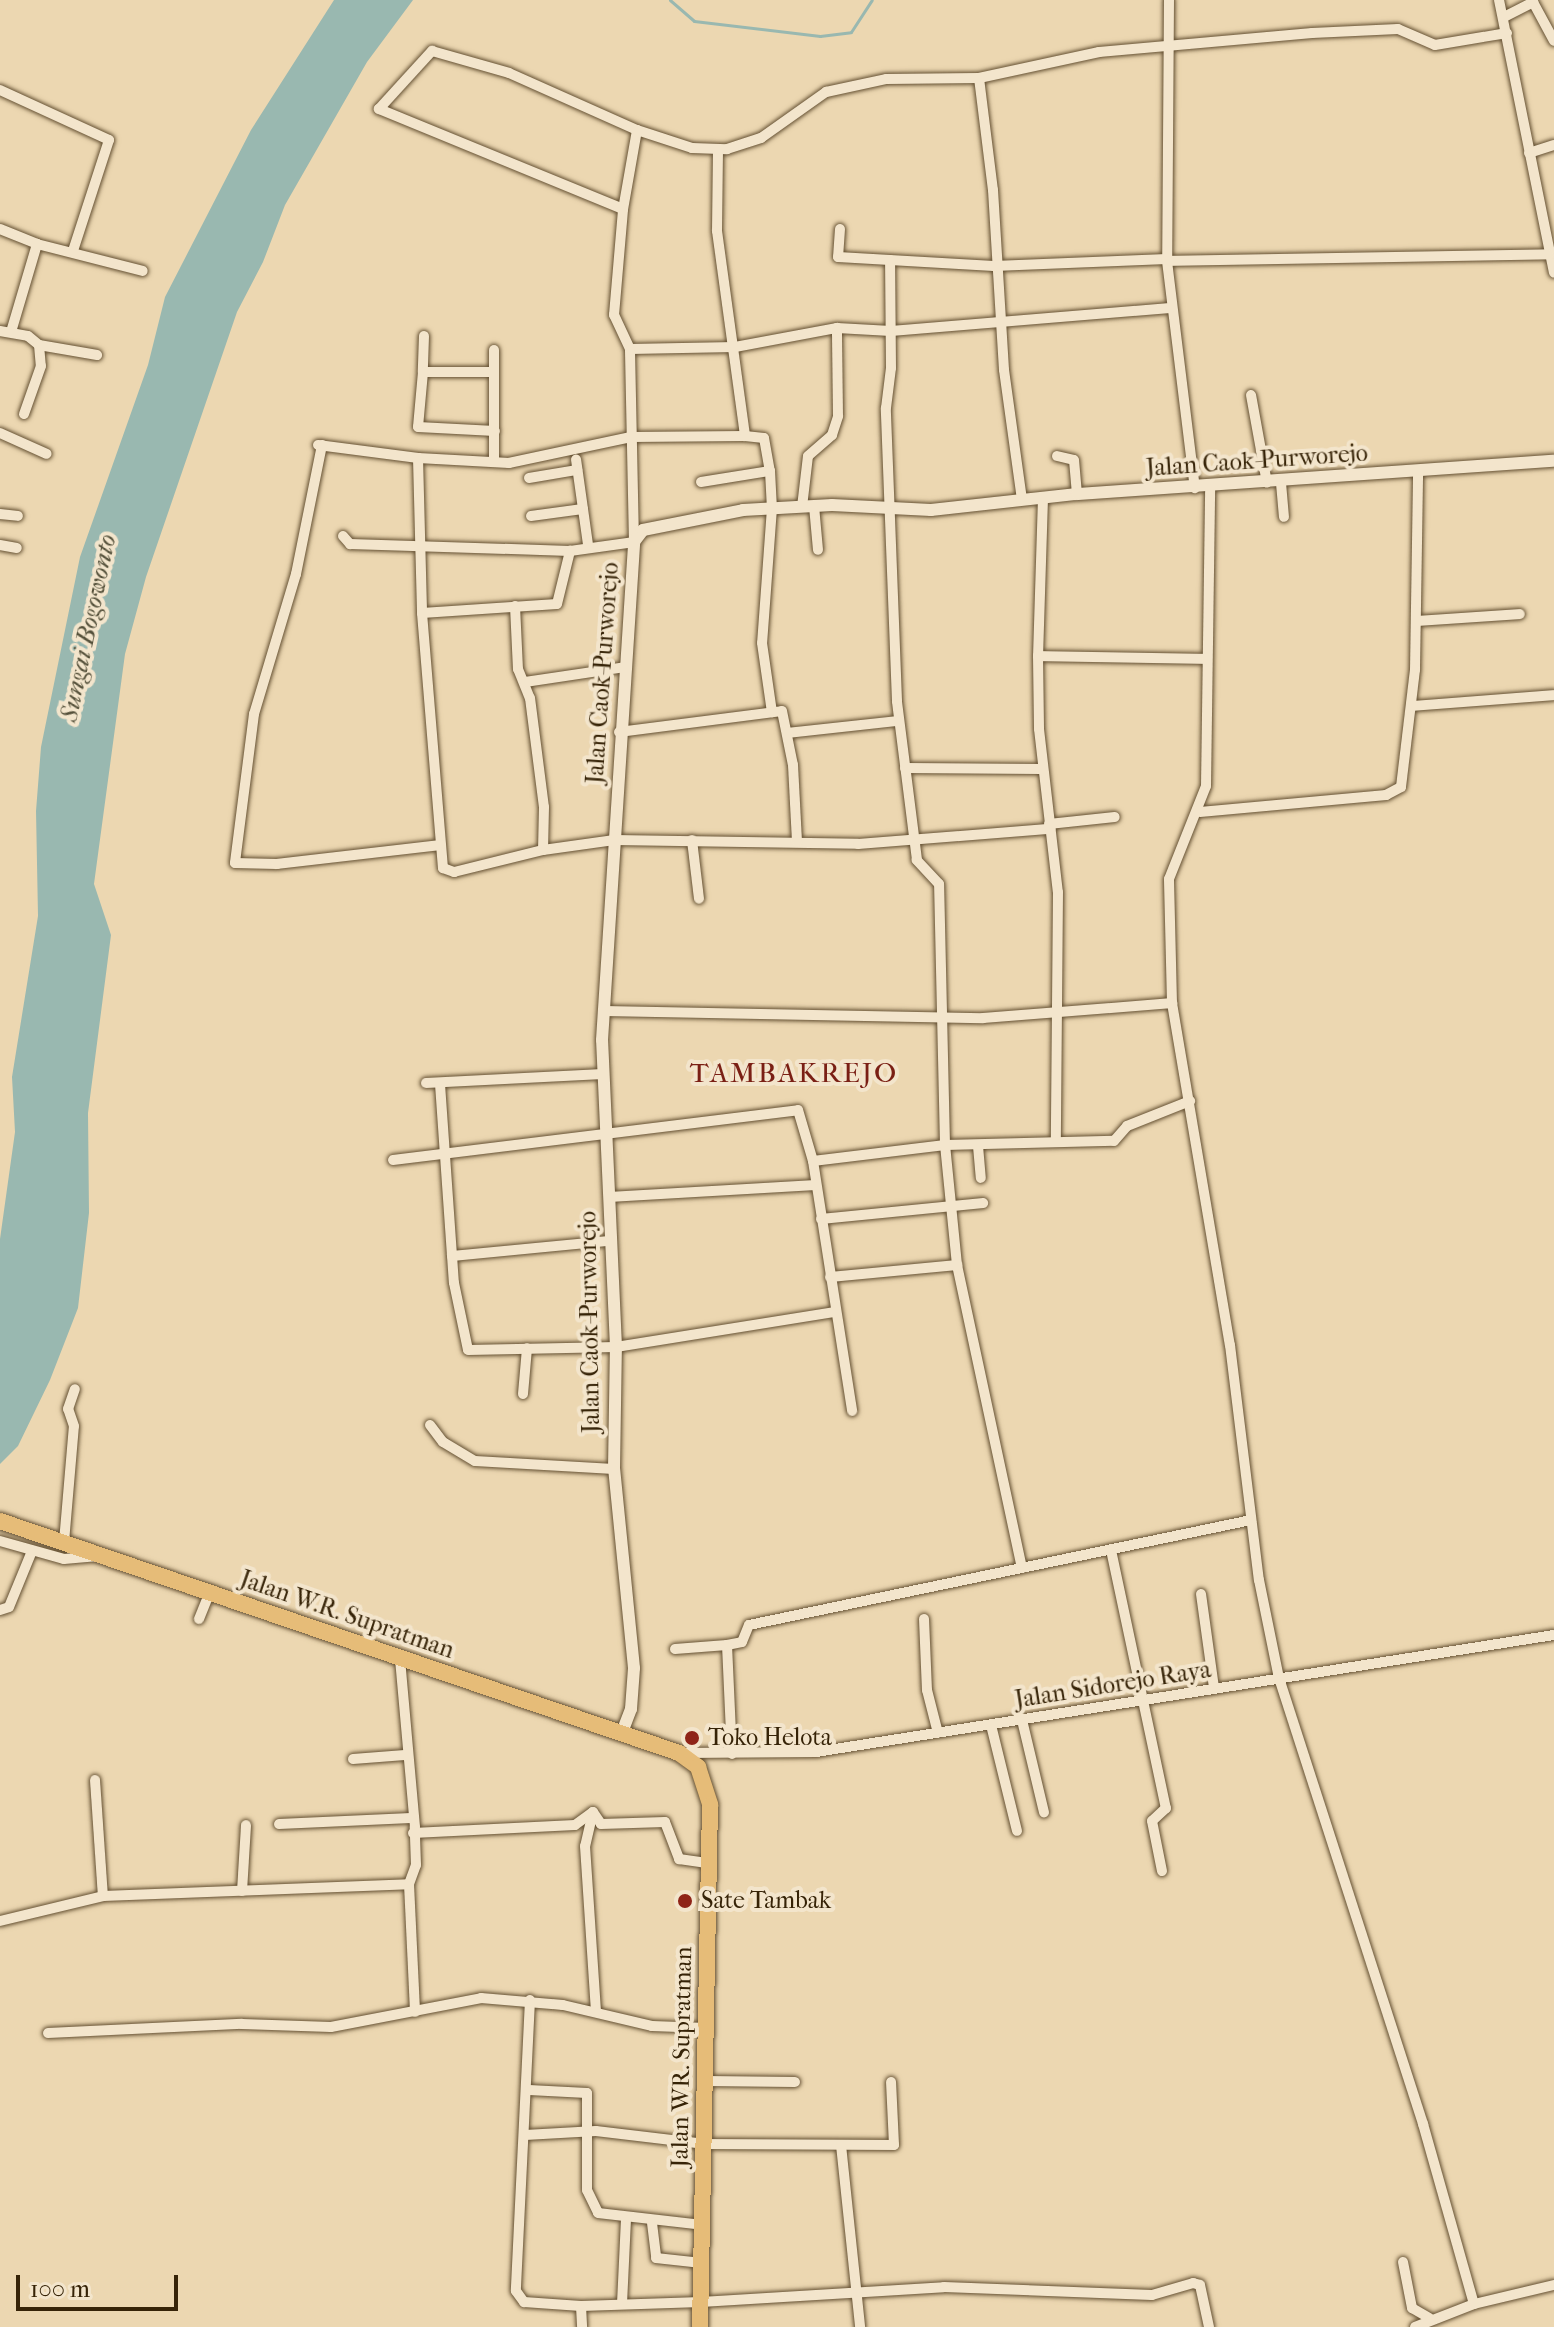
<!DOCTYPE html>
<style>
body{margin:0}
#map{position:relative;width:1554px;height:2327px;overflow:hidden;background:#ecd7b1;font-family:"IM FELL French Canon",serif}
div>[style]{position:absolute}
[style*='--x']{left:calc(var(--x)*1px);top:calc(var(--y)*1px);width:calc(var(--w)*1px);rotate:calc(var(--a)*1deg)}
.water>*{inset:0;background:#99b8b0}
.stream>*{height:3px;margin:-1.5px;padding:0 1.5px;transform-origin:1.5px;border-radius:1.5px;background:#99b8b0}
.roads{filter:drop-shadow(0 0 2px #645032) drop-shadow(0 0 2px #645032)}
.minor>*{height:10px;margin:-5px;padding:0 5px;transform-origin:5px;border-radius:5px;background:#f3e5cc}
.tertiary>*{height:12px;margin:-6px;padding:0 6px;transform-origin:6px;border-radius:6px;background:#f3e5cc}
.primary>*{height:16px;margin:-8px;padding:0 8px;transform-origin:8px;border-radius:8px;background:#e6bc78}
.dots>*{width:22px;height:22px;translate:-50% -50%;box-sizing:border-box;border:4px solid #f3e5cc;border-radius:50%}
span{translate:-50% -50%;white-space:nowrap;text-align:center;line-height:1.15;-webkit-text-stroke:8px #f3e5cc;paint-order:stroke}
.street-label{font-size:24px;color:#362307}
.poi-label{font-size:24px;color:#362307}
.left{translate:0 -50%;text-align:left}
.water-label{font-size:26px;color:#54503a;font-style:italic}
.quarter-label{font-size:28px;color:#7a1f14;letter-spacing:2px}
.scale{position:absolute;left:16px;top:2275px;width:162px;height:36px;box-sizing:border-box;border:4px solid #362307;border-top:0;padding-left:10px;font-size:24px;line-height:28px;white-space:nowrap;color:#362307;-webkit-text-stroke:6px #f3e5cc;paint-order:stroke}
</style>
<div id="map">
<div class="water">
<div style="clip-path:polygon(334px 0,413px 0,367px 62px,285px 205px,263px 262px,237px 312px,146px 577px,125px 654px,94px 884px,111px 935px,88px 1113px,89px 1213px,78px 1308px,50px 1380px,18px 1446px,0 1464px,0 1239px,15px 1132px,12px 1077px,38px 916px,36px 811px,41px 747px,80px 557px,148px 365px,165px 297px,251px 130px)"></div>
</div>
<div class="stream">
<div style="--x:670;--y:0;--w:32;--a:41"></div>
<div style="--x:694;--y:21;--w:127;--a:6.8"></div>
<div style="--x:820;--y:36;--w:31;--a:-7"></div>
<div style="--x:851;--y:32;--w:38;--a:-57"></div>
</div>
<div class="roads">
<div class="minor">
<div style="--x:1169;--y:0;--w:261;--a:90.4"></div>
<div style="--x:1167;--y:261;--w:229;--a:83"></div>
<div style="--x:1499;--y:0;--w:278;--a:78.6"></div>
<div style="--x:1504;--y:17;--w:33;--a:-27"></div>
<div style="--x:1533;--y:2;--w:44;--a:61.7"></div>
<div style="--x:432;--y:51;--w:80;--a:15.9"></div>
<div style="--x:509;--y:73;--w:140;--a:24"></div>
<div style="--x:637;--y:130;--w:80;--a:100"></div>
<div style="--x:623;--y:209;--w:264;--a:-157.7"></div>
<div style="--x:379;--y:109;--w:79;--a:-47.6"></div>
<div style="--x:979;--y:78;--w:113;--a:82.9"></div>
<div style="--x:993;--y:190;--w:180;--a:86.5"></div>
<div style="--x:1004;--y:370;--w:130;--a:82.1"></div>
<div style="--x:0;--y:90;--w:120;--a:24.6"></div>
<div style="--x:109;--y:140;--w:117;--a:108"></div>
<div style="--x:637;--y:130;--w:58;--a:18.1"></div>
<div style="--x:692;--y:148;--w:35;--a:2"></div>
<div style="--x:727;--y:149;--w:36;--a:-18"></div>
<div style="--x:761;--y:138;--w:80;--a:-35.3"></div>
<div style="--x:826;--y:92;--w:61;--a:-12.2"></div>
<div style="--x:886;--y:79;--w:93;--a:-0.6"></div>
<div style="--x:979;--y:78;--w:123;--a:-12.2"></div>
<div style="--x:1099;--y:52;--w:214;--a:-5.1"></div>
<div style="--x:1312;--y:33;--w:86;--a:-2.7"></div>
<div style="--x:1398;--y:29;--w:40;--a:23.4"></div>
<div style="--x:1435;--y:45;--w:73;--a:-9.5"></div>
<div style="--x:718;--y:150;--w:81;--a:90.7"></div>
<div style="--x:717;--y:231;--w:207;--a:82.2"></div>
<div style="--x:745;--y:436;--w:114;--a:179.5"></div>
<div style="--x:631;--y:437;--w:125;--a:168"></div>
<div style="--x:509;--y:463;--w:91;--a:-176.9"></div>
<div style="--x:418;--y:458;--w:155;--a:88.5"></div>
<div style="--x:422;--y:613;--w:256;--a:85.3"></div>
<div style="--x:443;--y:868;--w:12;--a:20"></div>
<div style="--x:454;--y:872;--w:92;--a:-13.9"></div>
<div style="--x:543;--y:850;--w:72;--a:-8"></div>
<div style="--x:614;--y:840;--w:244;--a:0.9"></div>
<div style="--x:858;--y:844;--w:193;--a:-4.5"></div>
<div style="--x:1529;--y:153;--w:26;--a:-18"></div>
<div style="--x:0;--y:229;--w:40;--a:22"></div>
<div style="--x:37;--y:244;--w:109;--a:14.3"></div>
<div style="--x:840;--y:229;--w:28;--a:94"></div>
<div style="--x:838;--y:257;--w:156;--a:3.3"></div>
<div style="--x:994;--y:266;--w:173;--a:-2.3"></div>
<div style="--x:1167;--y:261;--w:382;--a:-1"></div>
<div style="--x:0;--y:331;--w:28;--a:10"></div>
<div style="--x:28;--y:336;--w:14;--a:39"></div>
<div style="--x:39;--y:345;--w:21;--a:85"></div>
<div style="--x:41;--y:366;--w:51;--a:109.5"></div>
<div style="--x:11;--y:332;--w:92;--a:-73.5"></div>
<div style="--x:424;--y:336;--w:36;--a:92"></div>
<div style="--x:423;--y:372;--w:71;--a:0"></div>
<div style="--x:494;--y:372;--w:90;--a:90"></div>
<div style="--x:39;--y:345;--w:59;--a:9.8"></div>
<div style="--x:630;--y:349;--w:105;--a:-1.1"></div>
<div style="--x:735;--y:347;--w:104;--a:-10.6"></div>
<div style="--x:837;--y:328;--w:54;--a:3.2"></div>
<div style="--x:891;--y:331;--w:280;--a:-4.7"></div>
<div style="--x:494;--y:350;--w:22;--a:90"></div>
<div style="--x:423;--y:372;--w:55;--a:95.2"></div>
<div style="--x:418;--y:427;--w:77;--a:3"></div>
<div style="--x:1251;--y:395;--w:89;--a:79.7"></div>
<div style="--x:0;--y:433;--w:51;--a:24.1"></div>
<div style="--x:745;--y:436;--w:19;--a:6"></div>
<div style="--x:764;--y:438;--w:34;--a:80"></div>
<div style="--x:770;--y:471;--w:37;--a:87"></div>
<div style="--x:772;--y:508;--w:135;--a:94.2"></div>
<div style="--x:762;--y:643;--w:70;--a:81.8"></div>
<div style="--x:318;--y:445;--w:101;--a:7.4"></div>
<div style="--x:322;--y:445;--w:132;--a:101.4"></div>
<div style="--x:296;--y:574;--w:146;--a:106.7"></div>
<div style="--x:254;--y:714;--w:150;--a:97.3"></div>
<div style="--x:235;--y:863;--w:42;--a:1.4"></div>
<div style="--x:277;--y:864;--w:164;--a:-6.6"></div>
<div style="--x:1057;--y:456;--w:17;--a:13"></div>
<div style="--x:1074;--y:460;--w:34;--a:85"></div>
<div style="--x:529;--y:478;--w:49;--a:-9.5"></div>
<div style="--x:701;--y:482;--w:70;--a:-9.1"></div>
<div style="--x:1281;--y:483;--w:34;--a:85"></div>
<div style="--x:1043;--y:498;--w:158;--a:91.8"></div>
<div style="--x:1038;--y:656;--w:169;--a:1"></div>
<div style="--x:814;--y:506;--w:44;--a:84.8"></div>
<div style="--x:802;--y:507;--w:51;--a:-83.3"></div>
<div style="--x:808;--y:456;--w:32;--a:-41"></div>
<div style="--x:832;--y:435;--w:20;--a:-72"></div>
<div style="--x:838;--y:416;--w:88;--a:-90.7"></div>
<div style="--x:583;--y:509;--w:37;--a:82"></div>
<div style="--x:0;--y:514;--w:18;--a:6"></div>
<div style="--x:531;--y:516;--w:52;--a:-7.7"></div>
<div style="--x:583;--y:509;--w:50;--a:-98"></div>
<div style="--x:343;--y:536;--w:11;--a:49"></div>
<div style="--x:350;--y:544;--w:220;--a:1.8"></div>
<div style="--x:570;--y:551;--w:65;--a:-8"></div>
<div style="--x:634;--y:542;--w:193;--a:-91.2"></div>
<div style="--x:630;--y:349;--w:38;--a:-115"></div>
<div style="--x:614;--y:315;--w:106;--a:-85.1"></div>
<div style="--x:0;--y:545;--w:17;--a:10"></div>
<div style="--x:515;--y:606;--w:63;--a:87.3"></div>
<div style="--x:518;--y:669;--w:31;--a:68"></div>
<div style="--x:530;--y:698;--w:110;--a:82.7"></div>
<div style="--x:544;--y:807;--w:43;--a:91.3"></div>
<div style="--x:422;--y:613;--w:135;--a:-3.8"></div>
<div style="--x:557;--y:604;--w:55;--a:-76.2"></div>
<div style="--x:1418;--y:621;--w:102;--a:-3.9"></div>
<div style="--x:1038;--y:656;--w:73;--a:89.2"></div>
<div style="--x:1039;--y:729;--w:164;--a:83.4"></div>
<div style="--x:1058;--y:892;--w:250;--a:90.5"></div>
<div style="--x:1415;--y:670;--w:198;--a:-89.1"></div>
<div style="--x:525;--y:682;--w:101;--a:-8.5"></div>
<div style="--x:1412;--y:706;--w:142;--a:-4.4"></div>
<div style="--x:619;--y:732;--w:164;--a:-7.3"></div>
<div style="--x:782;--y:711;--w:55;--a:78.5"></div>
<div style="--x:793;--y:765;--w:77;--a:87"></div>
<div style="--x:787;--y:733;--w:112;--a:-6.2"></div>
<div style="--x:905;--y:768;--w:137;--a:0.4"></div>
<div style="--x:1200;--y:812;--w:187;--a:-5.2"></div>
<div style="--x:1386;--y:795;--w:17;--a:-28"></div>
<div style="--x:1401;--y:787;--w:118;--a:-83.2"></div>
<div style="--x:1049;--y:824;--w:66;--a:-6.1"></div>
<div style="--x:692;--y:840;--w:59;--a:83.2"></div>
<div style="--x:1172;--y:1003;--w:124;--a:-91.4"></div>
<div style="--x:1169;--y:879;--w:100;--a:-68.3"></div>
<div style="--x:1206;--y:786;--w:299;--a:-89.2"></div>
<div style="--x:604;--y:1011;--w:379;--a:1.1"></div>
<div style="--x:983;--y:1018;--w:190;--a:-4.5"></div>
<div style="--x:1172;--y:1003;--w:347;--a:80.4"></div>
<div style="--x:1230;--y:1345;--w:237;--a:83"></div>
<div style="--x:1259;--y:1580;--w:100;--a:78.5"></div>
<div style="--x:1279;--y:1678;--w:469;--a:72.1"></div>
<div style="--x:1423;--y:2124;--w:187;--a:74.2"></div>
<div style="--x:1474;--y:2304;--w:82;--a:-13.4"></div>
<div style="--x:426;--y:1083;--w:177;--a:-2.9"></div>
<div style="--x:440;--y:1084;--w:199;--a:86"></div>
<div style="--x:454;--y:1283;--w:68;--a:78.2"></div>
<div style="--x:468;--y:1350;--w:148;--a:-1.2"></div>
<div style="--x:616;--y:1347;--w:222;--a:-9.1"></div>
<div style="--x:978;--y:1146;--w:32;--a:85"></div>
<div style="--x:393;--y:1160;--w:408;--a:-7"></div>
<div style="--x:798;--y:1110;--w:53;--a:73.6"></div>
<div style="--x:813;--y:1161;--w:253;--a:81.1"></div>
<div style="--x:813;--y:1161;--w:133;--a:-6.9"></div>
<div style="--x:945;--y:1145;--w:169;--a:-1.4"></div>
<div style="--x:1114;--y:1141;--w:20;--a:-49"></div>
<div style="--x:1127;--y:1126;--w:68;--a:-21.6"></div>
<div style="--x:609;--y:1197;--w:207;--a:-3.3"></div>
<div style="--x:821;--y:1219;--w:163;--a:-5.6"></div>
<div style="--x:452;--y:1256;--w:158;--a:-5.5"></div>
<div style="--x:957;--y:1265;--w:310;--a:77.9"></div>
<div style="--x:830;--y:1277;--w:128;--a:-5.4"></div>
<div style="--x:957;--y:1265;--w:121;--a:-95.7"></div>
<div style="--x:945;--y:1145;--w:261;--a:-91.3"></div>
<div style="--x:939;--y:884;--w:33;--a:-133"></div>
<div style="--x:917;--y:860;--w:160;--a:-97.2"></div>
<div style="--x:897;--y:701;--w:293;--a:-92.2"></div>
<div style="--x:886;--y:408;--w:40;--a:-82.9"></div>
<div style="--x:891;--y:368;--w:108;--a:-90.5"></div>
<div style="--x:523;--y:1394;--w:46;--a:-85"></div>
<div style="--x:430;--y:1425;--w:21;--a:53"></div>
<div style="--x:443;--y:1442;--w:37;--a:31"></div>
<div style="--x:475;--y:1461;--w:139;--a:3.3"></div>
<div style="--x:0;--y:1541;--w:66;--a:15.7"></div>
<div style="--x:64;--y:1559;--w:37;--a:-5"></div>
<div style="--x:64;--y:1542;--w:116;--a:-85.1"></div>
<div style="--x:74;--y:1426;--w:18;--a:-109"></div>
<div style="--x:68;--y:1409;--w:21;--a:-71"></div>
<div style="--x:1111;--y:1550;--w:264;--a:78"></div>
<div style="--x:1166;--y:1808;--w:19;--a:137"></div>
<div style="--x:1152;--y:1821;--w:51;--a:78.7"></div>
<div style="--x:1201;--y:1594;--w:95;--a:82.1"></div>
<div style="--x:0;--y:1610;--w:9;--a:-18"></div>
<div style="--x:9;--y:1607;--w:61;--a:-67.7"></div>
<div style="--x:199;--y:1619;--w:29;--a:-68"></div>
<div style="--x:924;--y:1619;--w:71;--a:87.6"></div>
<div style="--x:927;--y:1690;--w:44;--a:75.7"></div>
<div style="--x:727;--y:1645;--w:15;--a:-11"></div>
<div style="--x:742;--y:1642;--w:18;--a:-68"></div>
<div style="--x:749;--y:1625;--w:513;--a:-11.81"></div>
<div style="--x:675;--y:1649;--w:52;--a:-4.4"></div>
<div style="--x:727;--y:1645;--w:109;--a:87.4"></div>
<div style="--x:1022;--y:1720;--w:95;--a:76.6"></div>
<div style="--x:991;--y:1725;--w:109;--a:76.2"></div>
<div style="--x:683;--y:1753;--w:133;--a:-0.4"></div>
<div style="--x:816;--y:1752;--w:747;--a:-9.01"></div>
<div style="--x:353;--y:1759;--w:52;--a:-4.4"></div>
<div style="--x:95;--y:1780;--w:116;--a:86.1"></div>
<div style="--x:593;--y:1812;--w:35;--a:103"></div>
<div style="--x:585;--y:1846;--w:166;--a:86.2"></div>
<div style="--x:279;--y:1824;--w:132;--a:-2.6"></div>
<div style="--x:413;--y:1833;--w:162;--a:-2.8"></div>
<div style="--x:575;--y:1825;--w:22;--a:-36"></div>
<div style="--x:593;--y:1812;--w:14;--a:56"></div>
<div style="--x:601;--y:1824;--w:64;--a:-1.8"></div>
<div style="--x:665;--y:1822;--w:40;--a:69"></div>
<div style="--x:679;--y:1859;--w:30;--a:8"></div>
<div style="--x:409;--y:1884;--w:128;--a:87.3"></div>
<div style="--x:242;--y:1891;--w:66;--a:-86.5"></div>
<div style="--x:0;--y:1921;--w:106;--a:-13.6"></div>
<div style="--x:103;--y:1896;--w:306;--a:-2.2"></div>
<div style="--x:409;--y:1884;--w:20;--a:-70"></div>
<div style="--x:416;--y:1865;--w:38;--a:-92"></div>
<div style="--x:415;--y:1827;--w:168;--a:-95.1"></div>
<div style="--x:530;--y:2000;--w:291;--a:92.8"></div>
<div style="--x:516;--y:2291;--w:14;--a:54"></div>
<div style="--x:524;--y:2302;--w:57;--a:4"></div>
<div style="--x:581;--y:2306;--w:120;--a:-1.9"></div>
<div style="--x:701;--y:2302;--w:243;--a:-3.5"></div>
<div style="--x:944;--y:2287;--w:208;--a:2.2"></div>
<div style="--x:1152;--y:2295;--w:43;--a:-16.3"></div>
<div style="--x:1193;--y:2283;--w:7;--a:16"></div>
<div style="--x:1200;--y:2285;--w:43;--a:77.9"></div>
<div style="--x:48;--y:2033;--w:194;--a:-2.7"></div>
<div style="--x:242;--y:2024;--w:89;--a:1.9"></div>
<div style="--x:331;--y:2027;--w:153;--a:-10.9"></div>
<div style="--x:481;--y:1998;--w:82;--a:4.9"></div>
<div style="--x:563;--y:2005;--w:91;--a:13.3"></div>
<div style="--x:652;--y:2026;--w:54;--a:2.1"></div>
<div style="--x:706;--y:2081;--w:89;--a:0.6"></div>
<div style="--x:529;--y:2090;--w:58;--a:3"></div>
<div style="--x:587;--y:2093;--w:97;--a:90"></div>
<div style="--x:587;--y:2190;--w:25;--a:64"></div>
<div style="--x:598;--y:2213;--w:107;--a:6.5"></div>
<div style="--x:525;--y:2135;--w:71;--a:-3.2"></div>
<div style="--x:596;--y:2131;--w:110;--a:6.8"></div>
<div style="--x:705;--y:2144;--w:189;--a:0.3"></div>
<div style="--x:894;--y:2145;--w:63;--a:-92.7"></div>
<div style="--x:841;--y:2145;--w:183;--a:84"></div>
<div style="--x:652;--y:2223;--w:35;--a:83"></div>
<div style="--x:656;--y:2258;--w:46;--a:6.2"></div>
<div style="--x:1403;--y:2262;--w:47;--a:78.9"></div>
<div style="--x:1412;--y:2308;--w:20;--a:30"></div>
<div style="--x:622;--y:2304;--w:84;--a:-87.3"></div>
<div style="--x:581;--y:2306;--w:21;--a:87"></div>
<div style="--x:1415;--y:2327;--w:63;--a:-21.3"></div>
</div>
<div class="tertiary">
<div style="--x:621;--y:1735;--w:28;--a:-69"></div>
<div style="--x:631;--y:1709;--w:41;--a:-85.8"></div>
<div style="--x:634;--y:1668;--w:200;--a:-95.7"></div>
<div style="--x:614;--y:1469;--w:122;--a:-89.1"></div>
<div style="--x:616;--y:1347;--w:307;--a:-92.6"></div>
<div style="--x:602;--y:1040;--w:499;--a:-86.3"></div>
<div style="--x:634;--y:542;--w:15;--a:-53"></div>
<div style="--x:643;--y:530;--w:102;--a:-11.3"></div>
<div style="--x:743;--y:510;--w:89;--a:-3.2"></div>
<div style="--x:832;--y:505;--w:99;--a:2.9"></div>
<div style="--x:931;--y:510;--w:147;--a:-6.3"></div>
<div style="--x:1077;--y:494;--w:478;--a:-4"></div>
</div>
<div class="primary">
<div style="--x:0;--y:1521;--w:718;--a:18.86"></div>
<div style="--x:679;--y:1753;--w:24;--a:36"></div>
<div style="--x:698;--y:1767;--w:40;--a:72"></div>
<div style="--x:710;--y:1805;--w:522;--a:91.1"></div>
</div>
</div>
<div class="dots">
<div style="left:692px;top:1738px;background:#8f2418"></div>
<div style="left:685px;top:1901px;background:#8f2418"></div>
</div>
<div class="street-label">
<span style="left:1257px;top:461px;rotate:-4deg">Jalan Caok-Purworejo</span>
<span style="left:603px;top:673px;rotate:-86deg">Jalan Caok-Purworejo</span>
<span style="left:590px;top:1322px;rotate:-91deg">Jalan Caok-Purworejo</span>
<span style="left:347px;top:1615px;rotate:19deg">Jalan W.R. Supratman</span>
<span style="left:1113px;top:1685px;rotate:-9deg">Jalan Sidorejo Raya</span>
<span style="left:682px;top:2057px;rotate:-89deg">Jalan WR. Supratman</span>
</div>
<div class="poi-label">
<span class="left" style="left:708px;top:1738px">Toko Helota</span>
<span class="left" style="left:701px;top:1901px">Sate Tambak</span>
</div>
<div class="water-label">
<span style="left:88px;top:628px;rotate:-78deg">Sungai Bogowonto</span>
</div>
<div class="quarter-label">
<span style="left:794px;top:1073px">TAMBAKREJO</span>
</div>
<div class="scale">100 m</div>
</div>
